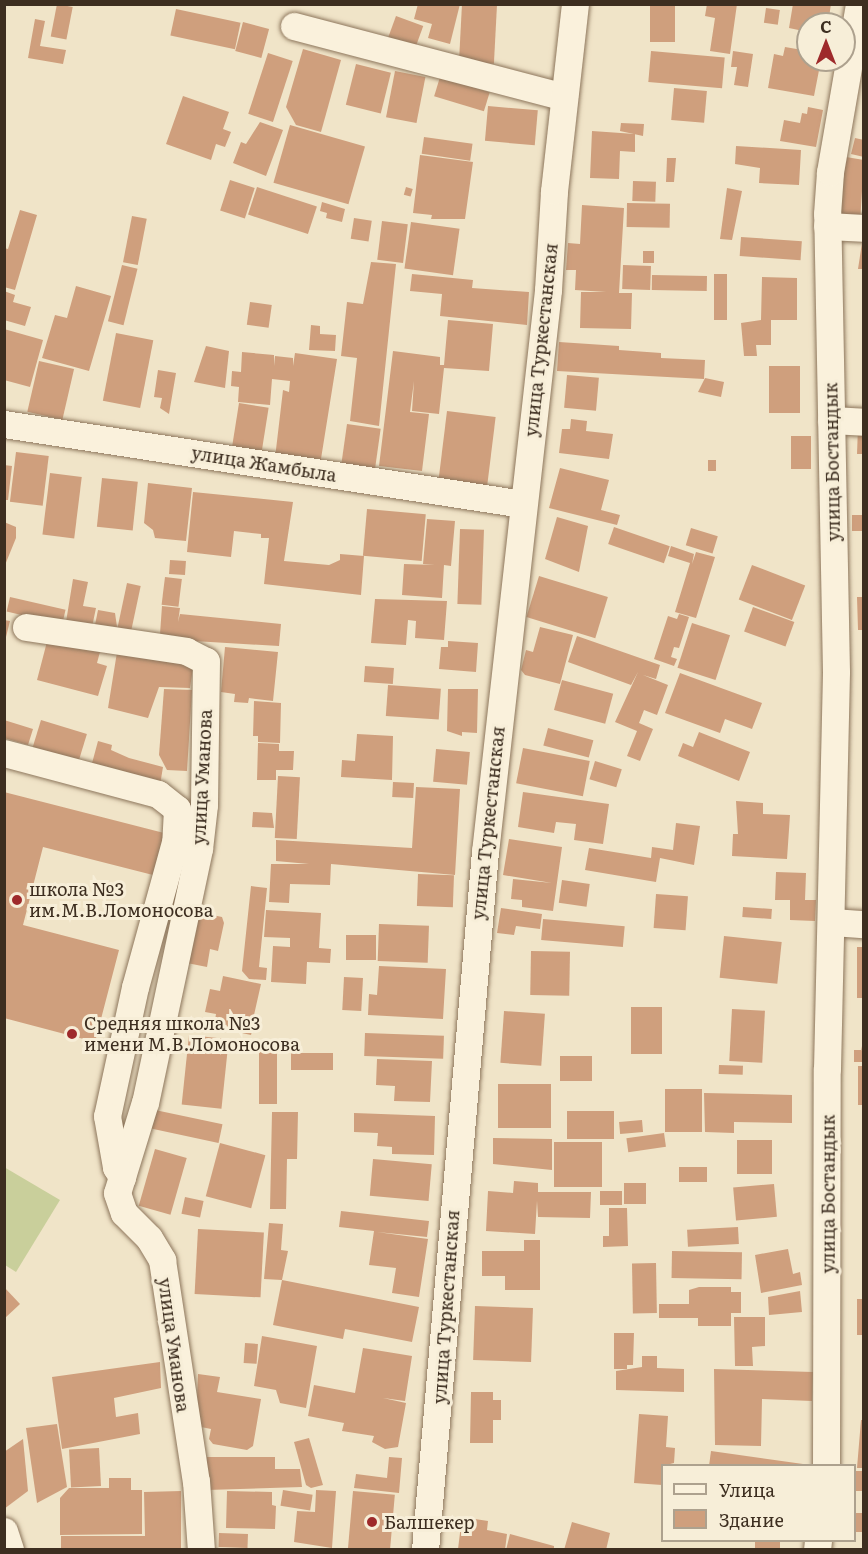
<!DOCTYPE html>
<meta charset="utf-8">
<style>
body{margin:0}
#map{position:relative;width:868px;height:1554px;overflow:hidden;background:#f0e4c8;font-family:Literata,serif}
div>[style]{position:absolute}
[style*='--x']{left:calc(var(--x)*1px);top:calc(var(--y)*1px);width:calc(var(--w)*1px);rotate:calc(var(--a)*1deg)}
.green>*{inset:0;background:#c9cf9b}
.building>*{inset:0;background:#cf9f7d;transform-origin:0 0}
.roads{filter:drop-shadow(0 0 2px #8d765c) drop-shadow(0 0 2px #8d765c)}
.street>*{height:27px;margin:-13.5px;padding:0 13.5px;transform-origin:13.5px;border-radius:13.5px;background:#faf1dc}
.dots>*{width:16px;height:16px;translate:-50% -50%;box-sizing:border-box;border:3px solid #f7eed8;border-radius:50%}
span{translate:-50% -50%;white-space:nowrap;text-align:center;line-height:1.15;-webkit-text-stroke:6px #f7eed8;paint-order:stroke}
.street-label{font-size:18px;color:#3d2e20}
.poi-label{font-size:18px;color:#3d2e20}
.left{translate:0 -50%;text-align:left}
.frame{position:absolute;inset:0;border:6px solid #3d2e20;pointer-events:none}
.legend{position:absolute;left:661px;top:1464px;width:195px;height:78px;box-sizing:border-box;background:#f7eed8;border:2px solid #ada18e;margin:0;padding:8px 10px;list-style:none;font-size:18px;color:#3d2e20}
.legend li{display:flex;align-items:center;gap:12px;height:30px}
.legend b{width:30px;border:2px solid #ada18e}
.north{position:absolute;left:796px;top:12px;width:60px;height:60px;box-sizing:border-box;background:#f7eed8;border:2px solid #ada18e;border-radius:50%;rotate:0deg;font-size:16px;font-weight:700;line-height:24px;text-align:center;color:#3d2e20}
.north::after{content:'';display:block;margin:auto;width:21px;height:27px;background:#9e2a2b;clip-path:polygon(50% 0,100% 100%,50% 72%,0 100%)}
</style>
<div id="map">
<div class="green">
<div style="clip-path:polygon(4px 1167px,60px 1200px,16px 1272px,5px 1265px)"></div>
</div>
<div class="building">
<div style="left:57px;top:4px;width:16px;height:33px;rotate:11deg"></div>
<div style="clip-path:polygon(418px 4px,460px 4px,450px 44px,428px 38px,432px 24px,414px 19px)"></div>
<div style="left:462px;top:4px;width:35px;height:58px;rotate:3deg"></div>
<div style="left:650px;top:4px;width:25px;height:38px"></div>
<div style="clip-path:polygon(707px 4px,737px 4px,730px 54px,710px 51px,715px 18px,705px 16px)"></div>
<div style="clip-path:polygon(793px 4px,831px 4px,828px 24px,808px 24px,808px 32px,789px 28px)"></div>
<div style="left:766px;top:8px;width:14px;height:15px;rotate:8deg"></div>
<div style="left:176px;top:9px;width:66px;height:27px;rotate:12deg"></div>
<div style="left:396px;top:16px;width:29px;height:28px;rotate:20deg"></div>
<div style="clip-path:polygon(35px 19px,45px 21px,40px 46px,66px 50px,63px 64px,28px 58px)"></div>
<div style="left:243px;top:22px;width:27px;height:30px;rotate:15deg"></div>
<div style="clip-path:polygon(785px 47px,808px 51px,808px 60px,821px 60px,814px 96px,768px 88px,774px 54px,783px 56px)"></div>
<div style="clip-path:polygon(303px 49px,341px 60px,321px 132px,296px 125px,286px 107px)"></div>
<div style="left:651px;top:51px;width:74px;height:31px;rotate:5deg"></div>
<div style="clip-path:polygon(733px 51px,753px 54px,748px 87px,734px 85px,737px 67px,731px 67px)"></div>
<div style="left:268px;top:53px;width:26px;height:64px;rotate:18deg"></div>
<div style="left:356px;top:64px;width:36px;height:42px;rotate:14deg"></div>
<div style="left:395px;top:71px;width:31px;height:47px;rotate:11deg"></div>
<div style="left:440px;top:77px;width:52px;height:20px;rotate:17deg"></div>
<div style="left:674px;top:88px;width:33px;height:32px;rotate:5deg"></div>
<div style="clip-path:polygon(183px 96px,229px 112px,223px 129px,231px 132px,225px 147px,216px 144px,211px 160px,166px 144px)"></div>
<div style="left:488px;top:106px;width:50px;height:35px;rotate:5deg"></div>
<div style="clip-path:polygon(808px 107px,823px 110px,816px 147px,780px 141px,784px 120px,800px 123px,802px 113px,807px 114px)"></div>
<div style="clip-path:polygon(260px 122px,283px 130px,266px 176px,233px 163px,241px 142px,246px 144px)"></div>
<div style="clip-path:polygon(621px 123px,644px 124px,643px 136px,620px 131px)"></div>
<div style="left:290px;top:125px;width:78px;height:60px;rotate:16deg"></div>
<div style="clip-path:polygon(592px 131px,635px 134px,635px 152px,620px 151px,619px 179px,590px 178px)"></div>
<div style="left:424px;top:137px;width:49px;height:17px;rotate:8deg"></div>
<div style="clip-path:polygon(855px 138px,864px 140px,864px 157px,851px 154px)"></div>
<div style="clip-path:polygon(736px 146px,801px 150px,799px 185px,759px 183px,760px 168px,735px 164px)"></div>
<div style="clip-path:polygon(420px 155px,473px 162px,465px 219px,431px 219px,432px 215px,413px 213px)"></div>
<div style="clip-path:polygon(846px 157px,864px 160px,860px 223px,837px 220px)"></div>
<div style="clip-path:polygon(667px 158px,676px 158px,674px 182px,666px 182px)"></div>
<div style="left:230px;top:180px;width:26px;height:32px;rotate:18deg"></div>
<div style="left:633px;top:181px;width:23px;height:20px;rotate:2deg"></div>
<div style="left:257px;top:187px;width:63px;height:29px;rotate:18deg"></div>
<div style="left:406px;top:187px;width:7px;height:8px;rotate:16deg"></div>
<div style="clip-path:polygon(727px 188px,742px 191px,732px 240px,720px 239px)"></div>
<div style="clip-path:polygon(322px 202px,345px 209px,342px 222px,326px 218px,327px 213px,320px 211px)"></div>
<div style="left:627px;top:203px;width:43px;height:24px;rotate:1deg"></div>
<div style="clip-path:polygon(582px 205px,624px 208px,619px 293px,632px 293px,631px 329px,580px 328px,581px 292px,606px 292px,575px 290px,576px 270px,566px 270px,568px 243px,580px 244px)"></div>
<div style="clip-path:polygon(20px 210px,37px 215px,15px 290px,4px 287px,4px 248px,8px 249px)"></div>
<div style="left:132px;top:216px;width:15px;height:47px;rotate:11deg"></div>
<div style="left:354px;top:218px;width:18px;height:21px;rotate:9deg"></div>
<div style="left:382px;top:221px;width:26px;height:39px;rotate:7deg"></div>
<div style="left:411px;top:222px;width:49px;height:47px;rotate:8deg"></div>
<div style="left:741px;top:237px;width:61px;height:19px;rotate:4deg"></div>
<div style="clip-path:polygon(862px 243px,864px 243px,864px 269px,858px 269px)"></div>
<div style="left:643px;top:251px;width:11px;height:12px"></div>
<div style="clip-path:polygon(371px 262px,396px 264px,379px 426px,350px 421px,357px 358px,341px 356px,347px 302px,363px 304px)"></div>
<div style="left:122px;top:265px;width:16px;height:58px;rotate:14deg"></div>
<div style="left:623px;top:265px;width:28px;height:24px;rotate:2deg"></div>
<div style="clip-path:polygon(412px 274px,473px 280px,472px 288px,529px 292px,527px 325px,440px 316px,442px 294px,410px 291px)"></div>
<div style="left:714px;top:274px;width:13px;height:46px"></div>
<div style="left:652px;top:275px;width:55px;height:15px;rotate:1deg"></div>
<div style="clip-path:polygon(762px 277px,797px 278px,797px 320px,771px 320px,771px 345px,756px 345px,757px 356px,744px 356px,741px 323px,761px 320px)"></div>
<div style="clip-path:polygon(76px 286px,111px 296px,89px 371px,42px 358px,55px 315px,67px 318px)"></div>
<div style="clip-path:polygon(4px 291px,15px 295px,13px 302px,31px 307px,25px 326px,4px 320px)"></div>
<div style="left:250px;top:302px;width:22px;height:23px;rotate:8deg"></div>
<div style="clip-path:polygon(448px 320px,493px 324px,489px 371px,444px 368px,439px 414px,412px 411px,414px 381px,410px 412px,429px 414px,422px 471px,379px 466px,393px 351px,440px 357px,440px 365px,444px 365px)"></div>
<div style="clip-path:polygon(311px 325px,320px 326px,320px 334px,336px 335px,335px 351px,309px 350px)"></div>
<div style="clip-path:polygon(4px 329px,43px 340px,30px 387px,4px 380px)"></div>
<div style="left:116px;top:333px;width:38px;height:69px;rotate:11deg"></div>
<div style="clip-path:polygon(559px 342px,619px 346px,619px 350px,661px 353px,661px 358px,705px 360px,704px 379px,557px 371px)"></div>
<div style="clip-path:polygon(206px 346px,229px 351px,225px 388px,194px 382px)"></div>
<div style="clip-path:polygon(242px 352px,274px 355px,274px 366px,275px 356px,293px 358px,293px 366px,295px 353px,337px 359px,320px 465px,275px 458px,283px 390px,289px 392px,290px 381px,272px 379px,270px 405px,238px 402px,239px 387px,231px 386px,232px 371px,241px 372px)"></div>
<div style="left:39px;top:361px;width:36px;height:52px;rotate:13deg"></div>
<div style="left:769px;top:366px;width:31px;height:47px"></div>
<div style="clip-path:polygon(158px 370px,176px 373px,169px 414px,160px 408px,162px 398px,154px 397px)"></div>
<div style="left:567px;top:375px;width:32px;height:33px;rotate:5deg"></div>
<div style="clip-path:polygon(705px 378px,724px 382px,721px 397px,698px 392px)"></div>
<div style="left:239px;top:403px;width:30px;height:45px;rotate:9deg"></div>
<div style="left:447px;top:411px;width:49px;height:71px;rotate:7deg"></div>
<div style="clip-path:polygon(571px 419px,587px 421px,586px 431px,613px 434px,609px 459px,559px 453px,562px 429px,570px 429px)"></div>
<div style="left:347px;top:424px;width:34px;height:40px;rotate:8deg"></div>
<div style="clip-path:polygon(858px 427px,864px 428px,864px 454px,857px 454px)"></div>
<div style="left:791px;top:436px;width:20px;height:33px"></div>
<div style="left:16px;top:452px;width:33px;height:50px;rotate:7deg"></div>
<div style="left:708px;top:460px;width:8px;height:11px"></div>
<div style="clip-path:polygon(4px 465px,12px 466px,8px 500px,4px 500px)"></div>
<div style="clip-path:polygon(560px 468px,609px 480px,601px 510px,620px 515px,617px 525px,549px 508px)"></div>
<div style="left:50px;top:473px;width:32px;height:62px;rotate:7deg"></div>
<div style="left:102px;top:478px;width:36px;height:49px;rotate:6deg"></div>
<div style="clip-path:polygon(148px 483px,192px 488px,186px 541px,155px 538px,153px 530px,144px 523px)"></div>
<div style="clip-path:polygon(193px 492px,293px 502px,284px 561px,329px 565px,340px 560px,340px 554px,364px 556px,361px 595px,264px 584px,269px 538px,261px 538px,261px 534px,234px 531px,231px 557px,187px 552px)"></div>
<div style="left:367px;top:509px;width:59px;height:47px;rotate:5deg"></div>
<div style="left:852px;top:515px;width:12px;height:16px"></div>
<div style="clip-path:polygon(557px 517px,588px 526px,579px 572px,545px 559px)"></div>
<div style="clip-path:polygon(427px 519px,455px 521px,451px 566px,444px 565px,442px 598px,402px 595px,404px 564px,435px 565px,423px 564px)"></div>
<div style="clip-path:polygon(4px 522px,16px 527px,16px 538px,5px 565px)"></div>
<div style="left:614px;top:527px;width:59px;height:18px;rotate:19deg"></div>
<div style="left:691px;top:528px;width:28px;height:18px;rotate:17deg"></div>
<div style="left:460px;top:529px;width:24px;height:75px;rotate:2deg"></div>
<div style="clip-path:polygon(671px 546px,694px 554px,692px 564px,696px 552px,715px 557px,696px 618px,675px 612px,690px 563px,668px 556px)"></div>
<div style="left:170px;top:560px;width:16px;height:14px;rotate:4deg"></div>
<div style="left:752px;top:565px;width:57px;height:37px;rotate:21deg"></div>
<div style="left:539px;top:576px;width:72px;height:43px;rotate:17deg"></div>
<div style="left:165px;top:577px;width:17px;height:28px;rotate:7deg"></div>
<div style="clip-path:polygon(73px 579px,88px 582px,83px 606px,96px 608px,92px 627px,66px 622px)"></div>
<div style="left:127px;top:583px;width:14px;height:47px;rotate:12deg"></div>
<div style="left:10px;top:597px;width:57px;height:15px;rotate:13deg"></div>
<div style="clip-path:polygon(857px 597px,864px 597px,864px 630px,858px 630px)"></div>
<div style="clip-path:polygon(375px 599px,447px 601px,444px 640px,415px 638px,416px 621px,408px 620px,406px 645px,371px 643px)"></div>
<div style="clip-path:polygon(162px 606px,180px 608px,178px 622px,180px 614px,281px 624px,279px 646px,177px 640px,160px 634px)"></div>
<div style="left:753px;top:607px;width:44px;height:26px;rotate:20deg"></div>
<div style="clip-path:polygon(98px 610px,115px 613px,117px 627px,95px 625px)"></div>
<div style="clip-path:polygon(679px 614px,689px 617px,679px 648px,674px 647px,671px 657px,677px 659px,674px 666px,654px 659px,668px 616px,677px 619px)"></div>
<div style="clip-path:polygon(4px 620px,10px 621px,5px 641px,4px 641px)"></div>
<div style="left:692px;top:623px;width:40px;height:47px;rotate:18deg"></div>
<div style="clip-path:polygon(540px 627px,573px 635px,560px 684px,525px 675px,521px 670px,526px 650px,533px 652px)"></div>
<div style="clip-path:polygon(49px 634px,101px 648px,97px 663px,107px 666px,98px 696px,37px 680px)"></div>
<div style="clip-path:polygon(577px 636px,660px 665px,656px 679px,643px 675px,668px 685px,657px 715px,644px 710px,639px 723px,653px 729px,640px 761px,627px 756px,637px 731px,615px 722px,638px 672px,631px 685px,568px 662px)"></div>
<div style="clip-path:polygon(448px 641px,478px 643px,476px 672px,439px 669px,441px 647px,448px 647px)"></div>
<div style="clip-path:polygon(118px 646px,193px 667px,190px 688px,159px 687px,148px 718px,108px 708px)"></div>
<div style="clip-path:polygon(225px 647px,278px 652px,273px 701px,249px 698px,248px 703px,234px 702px,235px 694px,221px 692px)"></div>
<div style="left:365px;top:666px;width:29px;height:16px;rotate:4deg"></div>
<div style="clip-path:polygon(680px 673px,762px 703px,752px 729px,725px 719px,720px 733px,665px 713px)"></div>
<div style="left:562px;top:680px;width:53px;height:31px;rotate:15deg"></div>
<div style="left:388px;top:685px;width:53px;height:31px;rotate:4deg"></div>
<div style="clip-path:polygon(164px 689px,192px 690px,187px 771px,167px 770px,159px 755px)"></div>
<div style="clip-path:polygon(448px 689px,478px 689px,477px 733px,462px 732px,462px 736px,447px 731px)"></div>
<div style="clip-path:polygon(254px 701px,281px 703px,280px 743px,258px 742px,258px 736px,253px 736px)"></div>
<div style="clip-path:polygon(4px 720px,33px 729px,28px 745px,4px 738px)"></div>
<div style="left:41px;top:720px;width:48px;height:30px;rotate:17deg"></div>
<div style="left:548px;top:728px;width:47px;height:18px;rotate:15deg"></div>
<div style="clip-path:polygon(699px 732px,750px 752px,739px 781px,678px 756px,683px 743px,693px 747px)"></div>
<div style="clip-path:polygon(357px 734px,393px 736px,392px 780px,341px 777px,342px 760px,355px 761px)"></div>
<div style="clip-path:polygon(98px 741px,112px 745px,111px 750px,129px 758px,163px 767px,160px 785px,91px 767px)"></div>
<div style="clip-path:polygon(258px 743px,279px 744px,279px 751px,294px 751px,293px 770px,276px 770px,276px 780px,257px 780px)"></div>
<div style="left:523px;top:748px;width:68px;height:36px;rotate:11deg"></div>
<div style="left:436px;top:749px;width:34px;height:33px;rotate:5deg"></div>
<div style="left:595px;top:761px;width:28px;height:19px;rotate:17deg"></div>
<div style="left:278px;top:776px;width:22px;height:62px;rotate:3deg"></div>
<div style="left:393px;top:782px;width:21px;height:15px;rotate:3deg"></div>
<div style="clip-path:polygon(416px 787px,460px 789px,455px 875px,331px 864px,330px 885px,290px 884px,289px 903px,269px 902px,271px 864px,309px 864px,276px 861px,276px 840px,412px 848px)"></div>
<div style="clip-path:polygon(4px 792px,164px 833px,153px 875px,43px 847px,23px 925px,119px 950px,95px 1042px,4px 1018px)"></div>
<div style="clip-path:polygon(523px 792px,609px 804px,603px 844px,574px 840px,576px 824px,556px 822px,554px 833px,518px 827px)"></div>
<div style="clip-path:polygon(736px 801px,763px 803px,763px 814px,790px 815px,787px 859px,732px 856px,733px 834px,738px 834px)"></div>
<div style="clip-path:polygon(253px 812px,272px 813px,274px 828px,252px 827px)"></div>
<div style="clip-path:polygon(676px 823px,700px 826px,694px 865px,660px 858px,656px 882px,585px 870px,589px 848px,651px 858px,652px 847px,673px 850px)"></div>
<div style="clip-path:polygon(509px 839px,562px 847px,553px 911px,522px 907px,522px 900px,511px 899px,513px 879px,552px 883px,503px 875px)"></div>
<div style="clip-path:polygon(776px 872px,806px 873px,805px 900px,816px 900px,815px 921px,790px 920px,790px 900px,775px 900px)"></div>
<div style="left:418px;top:874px;width:36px;height:32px;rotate:2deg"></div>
<div style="left:562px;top:880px;width:28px;height:23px;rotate:8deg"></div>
<div style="clip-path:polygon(251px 886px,267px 888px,259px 967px,267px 968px,266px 980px,249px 979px,242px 971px)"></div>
<div style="left:656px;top:894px;width:32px;height:34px;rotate:4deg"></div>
<div style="left:743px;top:907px;width:29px;height:10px;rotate:4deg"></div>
<div style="clip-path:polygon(501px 908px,542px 914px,540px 929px,516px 926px,514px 935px,497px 933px)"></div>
<div style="clip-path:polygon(266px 910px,321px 913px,319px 948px,331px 949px,330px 963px,307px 962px,306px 984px,271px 982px,273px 946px,290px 947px,290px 938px,264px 937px)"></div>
<div style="clip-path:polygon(198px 912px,222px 917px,224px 923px,218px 951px,210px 949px,207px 967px,187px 963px)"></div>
<div style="left:543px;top:919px;width:82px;height:21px;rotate:5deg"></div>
<div style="left:379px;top:924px;width:50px;height:37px;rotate:2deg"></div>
<div style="left:346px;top:935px;width:30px;height:25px"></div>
<div style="left:724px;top:936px;width:58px;height:42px;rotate:6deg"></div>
<div style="left:857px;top:947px;width:7px;height:51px"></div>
<div style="left:531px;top:951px;width:39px;height:44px;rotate:1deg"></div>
<div style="clip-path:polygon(379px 966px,446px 969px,443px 1019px,368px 1015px,369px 994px,377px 995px)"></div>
<div style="clip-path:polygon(223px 976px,261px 984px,254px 1015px,261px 1017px,258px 1028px,253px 1027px,251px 1035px,214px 1027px,216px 1014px,205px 1012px,210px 989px,220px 991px)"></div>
<div style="left:344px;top:977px;width:19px;height:33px;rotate:3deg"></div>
<div style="left:631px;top:1007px;width:31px;height:47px"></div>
<div style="left:732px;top:1009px;width:33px;height:52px;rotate:3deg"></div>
<div style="left:504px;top:1011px;width:41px;height:52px;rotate:4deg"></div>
<div style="left:365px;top:1033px;width:79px;height:23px;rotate:2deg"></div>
<div style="left:189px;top:1035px;width:40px;height:70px;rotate:6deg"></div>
<div style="clip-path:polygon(861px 1046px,864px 1062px,854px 1062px,854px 1050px,861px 1050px)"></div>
<div style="left:259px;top:1051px;width:18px;height:53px"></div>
<div style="left:291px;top:1053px;width:42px;height:17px"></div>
<div style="left:592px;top:1056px;width:25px;height:32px;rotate:90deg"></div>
<div style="clip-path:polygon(377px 1059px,432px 1061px,430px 1102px,394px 1101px,395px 1086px,376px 1085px)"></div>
<div style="left:719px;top:1065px;width:24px;height:9px;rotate:2deg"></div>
<div style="left:858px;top:1066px;width:6px;height:39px"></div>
<div style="left:498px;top:1084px;width:53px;height:44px"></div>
<div style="left:665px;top:1089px;width:37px;height:43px"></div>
<div style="clip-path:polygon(704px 1093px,792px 1095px,792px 1123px,734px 1122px,734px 1133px,705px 1132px)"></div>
<div style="left:155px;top:1110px;width:69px;height:19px;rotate:12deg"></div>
<div style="left:567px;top:1111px;width:47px;height:28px"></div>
<div style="clip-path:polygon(272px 1112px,298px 1112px,297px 1159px,287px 1159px,286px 1209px,270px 1209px)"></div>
<div style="clip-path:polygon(354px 1113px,435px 1116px,434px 1155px,392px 1154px,392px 1147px,377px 1146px,378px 1133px,354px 1132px)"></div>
<div style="left:642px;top:1120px;width:12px;height:23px;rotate:85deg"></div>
<div style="left:664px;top:1133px;width:14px;height:38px;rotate:82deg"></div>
<div style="clip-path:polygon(493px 1138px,552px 1139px,552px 1170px,493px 1164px)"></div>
<div style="left:737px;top:1140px;width:35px;height:34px"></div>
<div style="left:554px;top:1142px;width:48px;height:45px"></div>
<div style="left:220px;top:1143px;width:47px;height:55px;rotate:15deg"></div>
<div style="left:155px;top:1149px;width:33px;height:59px;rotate:16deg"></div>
<div style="left:373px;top:1159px;width:59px;height:37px;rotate:5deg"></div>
<div style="left:679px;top:1167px;width:28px;height:15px"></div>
<div style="clip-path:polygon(514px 1181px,538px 1183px,538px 1192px,591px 1192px,590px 1218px,538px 1217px,537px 1201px,535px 1234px,486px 1231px,488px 1191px,513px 1193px)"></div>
<div style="left:624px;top:1183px;width:22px;height:21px"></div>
<div style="left:774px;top:1184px;width:33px;height:41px;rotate:85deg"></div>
<div style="left:600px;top:1191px;width:22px;height:14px"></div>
<div style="left:185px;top:1197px;width:19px;height:17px;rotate:12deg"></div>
<div style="clip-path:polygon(609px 1208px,627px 1208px,628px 1246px,603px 1247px,603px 1236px,609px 1236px)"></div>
<div style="clip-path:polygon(341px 1211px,429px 1221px,427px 1237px,377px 1232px,428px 1239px,419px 1297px,392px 1293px,396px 1268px,369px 1265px,374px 1231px,339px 1227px)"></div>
<div style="clip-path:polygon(269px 1223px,283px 1224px,281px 1250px,288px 1251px,282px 1280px,264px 1279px)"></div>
<div style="left:738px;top:1227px;width:17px;height:51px;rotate:87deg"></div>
<div style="left:198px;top:1229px;width:66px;height:65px;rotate:3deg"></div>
<div style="clip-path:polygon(524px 1240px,540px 1240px,540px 1290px,505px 1290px,505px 1276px,482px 1276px,482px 1251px,524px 1251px)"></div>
<div style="clip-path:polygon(788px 1249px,793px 1274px,800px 1272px,802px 1285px,761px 1293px,755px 1255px)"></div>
<div style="left:672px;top:1251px;width:70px;height:27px;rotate:1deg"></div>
<div style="left:656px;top:1263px;width:50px;height:24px;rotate:89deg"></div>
<div style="clip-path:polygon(282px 1280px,419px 1307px,412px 1342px,345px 1329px,343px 1339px,273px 1325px)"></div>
<div style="clip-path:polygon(4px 1287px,20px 1304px,4px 1319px)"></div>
<div style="clip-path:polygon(699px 1287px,731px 1287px,731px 1292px,741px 1292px,741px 1313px,731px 1313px,731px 1326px,698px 1326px,698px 1318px,659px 1318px,659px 1304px,689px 1304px,689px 1290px)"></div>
<div style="clip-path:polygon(800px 1291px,802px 1312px,769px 1315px,768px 1297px)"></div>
<div style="left:857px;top:1299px;width:7px;height:36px"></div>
<div style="left:475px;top:1306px;width:58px;height:54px;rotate:2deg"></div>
<div style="clip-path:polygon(734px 1317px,765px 1317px,765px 1346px,752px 1347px,753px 1366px,735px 1366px)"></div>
<div style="clip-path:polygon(614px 1333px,634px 1333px,633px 1365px,627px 1365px,627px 1369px,614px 1369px)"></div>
<div style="clip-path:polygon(262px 1336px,317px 1346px,306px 1408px,280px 1403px,276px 1390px,254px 1386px)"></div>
<div style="left:245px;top:1343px;width:13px;height:20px;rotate:4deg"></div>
<div style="clip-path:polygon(363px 1348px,412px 1356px,405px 1401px,383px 1398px,406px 1403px,398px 1447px,385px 1449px,372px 1442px,374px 1436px,342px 1431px,344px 1423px,308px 1416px,314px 1385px,355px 1393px)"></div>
<div style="clip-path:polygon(642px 1356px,657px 1356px,657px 1368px,684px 1369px,684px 1392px,616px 1390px,616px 1371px,642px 1367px)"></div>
<div style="clip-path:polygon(160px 1362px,161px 1388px,114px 1398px,116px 1417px,138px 1413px,140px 1434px,62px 1449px,52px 1377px)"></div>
<div style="clip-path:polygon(714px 1369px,813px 1372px,812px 1401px,762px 1399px,761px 1446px,715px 1445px)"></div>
<div style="clip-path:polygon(198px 1374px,220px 1377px,217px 1392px,261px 1399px,253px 1446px,247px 1450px,213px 1444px,209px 1439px,211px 1429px,196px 1426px)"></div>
<div style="clip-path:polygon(471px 1392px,493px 1392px,493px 1400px,501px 1400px,501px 1420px,493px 1420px,493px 1443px,470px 1443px)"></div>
<div style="clip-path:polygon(639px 1414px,668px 1416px,666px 1447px,675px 1448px,674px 1463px,662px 1466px,662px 1485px,634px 1483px)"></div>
<div style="clip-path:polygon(861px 1420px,864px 1420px,864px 1468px,857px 1468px)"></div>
<div style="clip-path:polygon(57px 1424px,67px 1487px,37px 1503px,26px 1428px)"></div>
<div style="clip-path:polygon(309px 1438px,323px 1485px,311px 1488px,306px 1485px,294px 1442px)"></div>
<div style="clip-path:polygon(23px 1439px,28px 1491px,4px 1509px,4px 1452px)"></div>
<div style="left:99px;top:1448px;width:38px;height:30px;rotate:87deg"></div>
<div style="clip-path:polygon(711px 1451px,803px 1464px,803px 1466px,709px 1466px)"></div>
<div style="clip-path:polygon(207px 1457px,275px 1457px,275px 1469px,300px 1469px,302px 1487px,207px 1490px)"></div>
<div style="clip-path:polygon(389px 1457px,402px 1458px,399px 1493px,354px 1488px,356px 1474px,387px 1478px)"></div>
<div style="clip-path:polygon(856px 1471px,864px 1471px,864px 1491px,854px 1491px)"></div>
<div style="clip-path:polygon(109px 1478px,131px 1478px,131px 1490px,142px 1490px,142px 1534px,60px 1535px,60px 1498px,69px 1488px,109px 1488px)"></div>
<div style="left:283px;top:1490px;width:30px;height:16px;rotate:9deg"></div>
<div style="clip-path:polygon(316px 1490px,336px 1491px,332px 1548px,294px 1542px,297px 1511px,315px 1512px)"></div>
<div style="clip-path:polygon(181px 1491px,181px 1550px,61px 1550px,61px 1536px,145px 1536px,144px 1492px)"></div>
<div style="clip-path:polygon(227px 1491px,272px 1492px,272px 1505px,276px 1506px,275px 1529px,226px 1528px)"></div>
<div style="left:353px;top:1491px;width:42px;height:59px;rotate:5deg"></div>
<div style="left:854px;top:1513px;width:10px;height:19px"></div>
<div style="clip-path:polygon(462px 1517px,488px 1521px,487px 1530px,507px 1534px,505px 1550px,458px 1549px)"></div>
<div style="clip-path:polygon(572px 1522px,610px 1533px,606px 1550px,564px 1550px)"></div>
<div style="left:219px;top:1533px;width:29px;height:14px;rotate:2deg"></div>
<div style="clip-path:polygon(510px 1534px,554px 1546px,554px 1550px,506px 1550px)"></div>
<div style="left:755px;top:1540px;width:25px;height:10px"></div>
</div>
<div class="roads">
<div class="street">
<div style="--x:294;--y:26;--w:279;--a:14.7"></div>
<div style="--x:827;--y:226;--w:37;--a:3"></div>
<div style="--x:831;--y:420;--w:33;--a:3"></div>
<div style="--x:4;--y:424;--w:525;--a:8.76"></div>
<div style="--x:26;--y:627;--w:162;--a:8.5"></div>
<div style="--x:186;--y:651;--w:22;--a:27"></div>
<div style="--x:206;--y:661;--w:144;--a:90.8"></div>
<div style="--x:204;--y:805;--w:44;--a:96.5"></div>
<div style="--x:199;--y:849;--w:259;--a:102"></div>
<div style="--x:145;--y:1102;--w:95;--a:107.1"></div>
<div style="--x:117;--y:1193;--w:21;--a:71"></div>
<div style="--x:124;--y:1213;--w:35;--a:45"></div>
<div style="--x:149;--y:1238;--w:26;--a:59"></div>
<div style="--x:162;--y:1260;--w:224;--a:81.3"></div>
<div style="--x:196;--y:1481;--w:69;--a:85.9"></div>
<div style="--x:4;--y:753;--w:159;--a:14.9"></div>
<div style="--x:158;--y:794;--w:24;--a:38"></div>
<div style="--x:177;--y:809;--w:33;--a:93"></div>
<div style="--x:175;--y:842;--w:150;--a:105.4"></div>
<div style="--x:135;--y:987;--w:132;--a:102.2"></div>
<div style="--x:107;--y:1116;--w:52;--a:80"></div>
<div style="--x:116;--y:1167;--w:12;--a:59"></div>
<div style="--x:832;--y:922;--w:32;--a:4"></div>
<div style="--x:826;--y:1466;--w:397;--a:-89.9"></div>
<div style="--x:827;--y:1069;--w:397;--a:-88.7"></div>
<div style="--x:836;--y:672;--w:458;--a:-91.1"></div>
<div style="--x:827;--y:214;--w:42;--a:-85.9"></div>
<div style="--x:830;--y:172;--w:170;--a:-80.2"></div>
<div style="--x:4;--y:1531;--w:20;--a:72"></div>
<div style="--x:425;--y:1550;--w:701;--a:-85.09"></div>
<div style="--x:485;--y:852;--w:566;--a:-83.6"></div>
<div style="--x:548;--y:290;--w:99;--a:-86.5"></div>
<div style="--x:554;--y:191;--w:188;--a:-83.6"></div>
<div style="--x:817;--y:1550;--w:10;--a:-84"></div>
</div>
</div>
<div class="dots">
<div style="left:17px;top:900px;background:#9e2a2b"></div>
<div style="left:72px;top:1034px;background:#9e2a2b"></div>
<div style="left:372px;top:1522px;background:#9e2a2b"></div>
</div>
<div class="street-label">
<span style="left:541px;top:340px;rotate:-84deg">улица Туркестанская</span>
<span style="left:832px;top:462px;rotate:-91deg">улица Бостандык</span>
<span style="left:264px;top:464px;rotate:9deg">улица Жамбыла</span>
<span style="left:202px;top:777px;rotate:-87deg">улица Уманова</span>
<span style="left:488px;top:823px;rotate:-84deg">улица Туркестанская</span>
<span style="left:828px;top:1194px;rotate:-90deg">улица Бостандык</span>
<span style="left:446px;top:1307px;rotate:-86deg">улица Туркестанская</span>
<span style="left:174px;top:1345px;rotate:82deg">улица Уманова</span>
</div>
<div class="poi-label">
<span class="left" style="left:29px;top:900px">школа №3<br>им.М.В.Ломоносова</span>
<span class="left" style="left:84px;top:1034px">Средняя школа №3<br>имени М.В.Ломоносова</span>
<span class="left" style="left:384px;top:1522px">Балшекер</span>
</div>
<div class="frame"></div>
<ul class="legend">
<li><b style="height:8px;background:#faf1dc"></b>Улица</li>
<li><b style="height:16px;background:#cf9f7d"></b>Здание</li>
</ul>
<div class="north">С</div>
</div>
